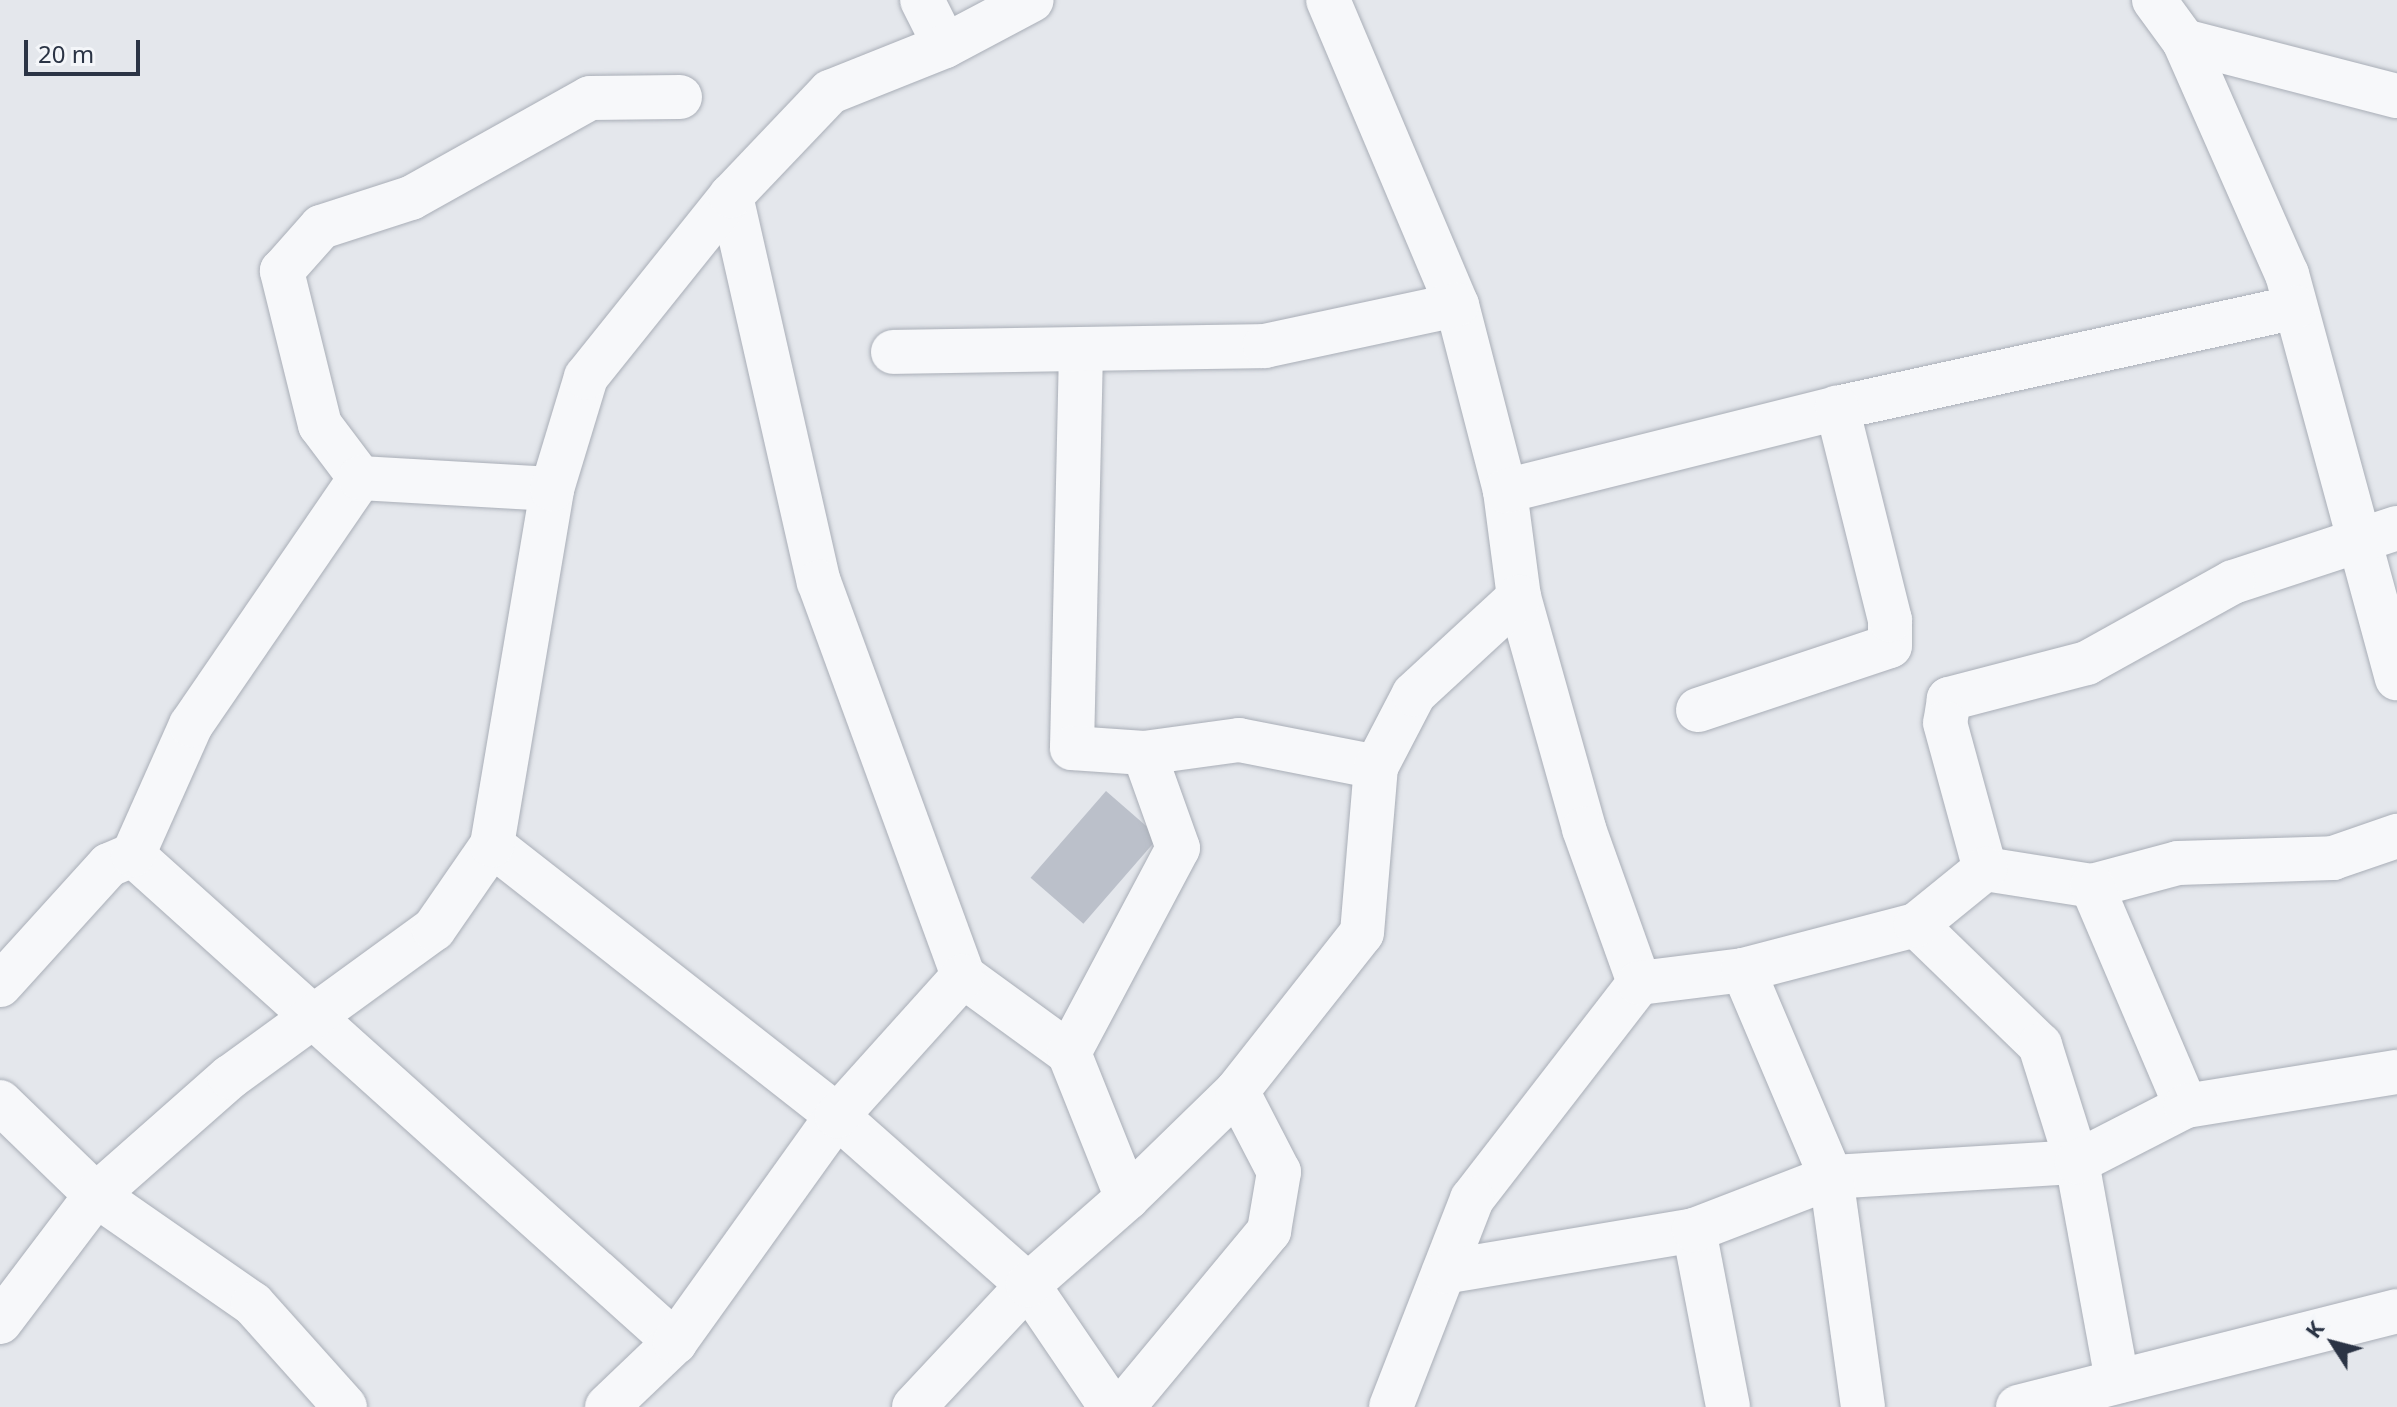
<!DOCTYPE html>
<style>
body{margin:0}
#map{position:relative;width:2397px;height:1407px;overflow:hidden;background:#e4e7ec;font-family:"Noto Sans",sans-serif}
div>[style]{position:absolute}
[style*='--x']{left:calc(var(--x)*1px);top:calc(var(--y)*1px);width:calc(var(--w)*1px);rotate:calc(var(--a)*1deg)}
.building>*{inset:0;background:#bbc0ca;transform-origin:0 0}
.roads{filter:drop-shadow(0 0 2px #a9aeb7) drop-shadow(0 0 2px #a9aeb7)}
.minor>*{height:44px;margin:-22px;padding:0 22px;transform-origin:22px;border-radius:22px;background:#f7f8fa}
span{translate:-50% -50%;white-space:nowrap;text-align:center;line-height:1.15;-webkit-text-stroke:6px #f4f6f9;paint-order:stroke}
.north{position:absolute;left:2293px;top:1303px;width:80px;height:80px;-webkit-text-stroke:6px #f4f6f9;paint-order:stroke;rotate:306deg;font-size:22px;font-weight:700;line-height:32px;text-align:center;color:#2b3445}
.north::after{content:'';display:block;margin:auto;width:28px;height:36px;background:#2b3445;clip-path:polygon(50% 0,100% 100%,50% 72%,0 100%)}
.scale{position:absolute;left:24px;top:40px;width:116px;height:36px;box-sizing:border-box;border:4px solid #2b3445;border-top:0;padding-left:10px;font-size:24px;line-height:28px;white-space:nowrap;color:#2b3445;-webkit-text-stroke:6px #f4f6f9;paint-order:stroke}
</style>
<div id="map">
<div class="building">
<div style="left:1106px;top:791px;width:70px;height:115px;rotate:41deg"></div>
</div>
<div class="roads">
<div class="minor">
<div style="--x:922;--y:0;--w:51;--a:63.4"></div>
<div style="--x:1328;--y:0;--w:331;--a:67.1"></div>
<div style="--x:1457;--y:305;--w:192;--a:75.5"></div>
<div style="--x:1505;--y:491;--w:107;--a:82.5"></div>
<div style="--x:1519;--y:597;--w:241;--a:74.3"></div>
<div style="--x:1584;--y:829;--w:164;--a:70.3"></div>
<div style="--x:1639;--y:983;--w:273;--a:127.7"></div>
<div style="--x:1472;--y:1199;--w:223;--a:111.3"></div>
<div style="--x:2154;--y:0;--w:51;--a:53.8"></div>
<div style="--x:2184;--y:41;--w:255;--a:66.2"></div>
<div style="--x:2287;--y:274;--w:419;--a:74.8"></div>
<div style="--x:2184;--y:41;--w:220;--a:14.5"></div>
<div style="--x:731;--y:196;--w:396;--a:77.2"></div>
<div style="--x:819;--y:582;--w:419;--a:69.9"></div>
<div style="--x:963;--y:976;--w:131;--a:36"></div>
<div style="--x:1081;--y:351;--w:397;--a:91.3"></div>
<div style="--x:1072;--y:748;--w:72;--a:4"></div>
<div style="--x:893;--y:352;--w:372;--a:-0.9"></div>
<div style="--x:1265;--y:346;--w:196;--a:-12.1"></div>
<div style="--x:360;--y:478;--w:66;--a:-127"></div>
<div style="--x:320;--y:425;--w:159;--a:-103.9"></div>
<div style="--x:282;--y:271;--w:59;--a:-48.4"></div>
<div style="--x:321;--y:227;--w:95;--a:-17.9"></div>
<div style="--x:411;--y:198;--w:205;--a:-29.2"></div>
<div style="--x:590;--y:98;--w:90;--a:-0.6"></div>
<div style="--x:1505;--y:491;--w:342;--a:-14"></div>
<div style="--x:1837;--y:408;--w:469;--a:-12.4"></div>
<div style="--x:2397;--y:528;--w:173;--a:161.8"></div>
<div style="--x:2233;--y:582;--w:167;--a:151"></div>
<div style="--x:2087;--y:663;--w:143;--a:165.4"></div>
<div style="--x:1949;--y:699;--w:24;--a:99"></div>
<div style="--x:1945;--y:723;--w:151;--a:74.7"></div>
<div style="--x:1985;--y:869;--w:108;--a:9"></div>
<div style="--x:2092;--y:886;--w:89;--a:-15"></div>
<div style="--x:2178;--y:863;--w:155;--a:-1.8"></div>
<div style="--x:2333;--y:858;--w:68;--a:-19"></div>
<div style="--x:1698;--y:710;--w:202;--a:-18.4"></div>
<div style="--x:1890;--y:646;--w:26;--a:-90"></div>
<div style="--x:1890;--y:620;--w:219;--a:-104"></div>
<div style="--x:492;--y:845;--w:439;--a:38.1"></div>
<div style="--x:837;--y:1116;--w:255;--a:41.5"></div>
<div style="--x:1028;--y:1285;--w:148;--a:55.8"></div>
<div style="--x:133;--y:855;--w:729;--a:41.94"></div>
<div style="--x:2092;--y:886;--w:239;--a:66.9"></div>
<div style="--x:1916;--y:925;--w:173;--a:44.1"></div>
<div style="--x:2040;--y:1045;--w:123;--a:72.5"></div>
<div style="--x:2077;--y:1162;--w:223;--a:79.6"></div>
<div style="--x:1639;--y:983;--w:105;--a:-7.1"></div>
<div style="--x:0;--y:985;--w:162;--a:-47.8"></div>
<div style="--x:109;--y:865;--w:26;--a:-23"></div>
<div style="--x:133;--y:855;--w:142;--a:-66"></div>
<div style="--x:191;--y:725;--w:299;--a:-55.6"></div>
<div style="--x:360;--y:478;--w:192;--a:3.3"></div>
<div style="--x:0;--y:1102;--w:134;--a:44.1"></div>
<div style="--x:96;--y:1195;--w:191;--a:34.8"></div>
<div style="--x:253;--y:1304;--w:138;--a:48.2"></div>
<div style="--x:1127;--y:1198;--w:156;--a:-111.8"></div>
<div style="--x:1069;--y:1053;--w:232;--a:-62"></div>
<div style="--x:1178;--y:848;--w:101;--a:-109.7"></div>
<div style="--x:1144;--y:753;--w:96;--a:-7.8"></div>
<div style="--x:1239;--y:740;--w:140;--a:11.1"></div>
<div style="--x:1694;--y:1230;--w:180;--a:79.1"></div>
<div style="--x:1444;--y:1272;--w:254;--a:-9.5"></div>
<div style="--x:1694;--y:1230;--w:147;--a:-21.1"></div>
<div style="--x:1831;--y:1177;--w:246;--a:-3.5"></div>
<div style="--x:2077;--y:1162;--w:123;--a:-27.2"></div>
<div style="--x:2186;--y:1106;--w:214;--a:-9.2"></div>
<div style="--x:0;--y:1322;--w:159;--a:-52.9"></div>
<div style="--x:96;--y:1195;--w:179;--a:-41.4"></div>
<div style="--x:230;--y:1077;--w:252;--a:-36"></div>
<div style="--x:434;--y:929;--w:102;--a:-55.4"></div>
<div style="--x:492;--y:845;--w:361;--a:-80.4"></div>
<div style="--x:552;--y:489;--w:117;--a:-73.1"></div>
<div style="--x:586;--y:377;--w:232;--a:-51.3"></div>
<div style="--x:731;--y:196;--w:144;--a:-46.4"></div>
<div style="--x:830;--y:92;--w:124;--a:-21.8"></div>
<div style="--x:945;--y:46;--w:98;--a:-27.9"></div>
<div style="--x:607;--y:1407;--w:94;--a:-43.7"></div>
<div style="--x:675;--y:1342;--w:278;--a:-54.4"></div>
<div style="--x:837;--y:1116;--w:188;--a:-48"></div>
<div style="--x:914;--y:1407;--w:167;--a:-46.9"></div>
<div style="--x:1028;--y:1285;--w:132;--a:-41.3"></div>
<div style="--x:1127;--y:1198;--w:153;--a:-44.2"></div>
<div style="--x:1237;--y:1091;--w:201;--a:-51.7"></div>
<div style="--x:1362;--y:933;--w:167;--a:-85.2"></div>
<div style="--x:1376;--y:767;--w:82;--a:-62.5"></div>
<div style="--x:1414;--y:694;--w:143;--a:-42.7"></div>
<div style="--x:1123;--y:1407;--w:229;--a:-50.3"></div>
<div style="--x:1269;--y:1231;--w:60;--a:-80.4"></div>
<div style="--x:1279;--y:1172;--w:91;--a:-117.4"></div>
<div style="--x:1863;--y:1407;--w:232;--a:-97.9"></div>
<div style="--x:1831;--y:1177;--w:225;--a:-113"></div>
<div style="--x:1743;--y:970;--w:179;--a:-14.6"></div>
<div style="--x:1916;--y:925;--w:89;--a:-39.1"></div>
<div style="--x:2018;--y:1407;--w:391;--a:-14.2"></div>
</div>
</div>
<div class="north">K</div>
<div class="scale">20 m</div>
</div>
